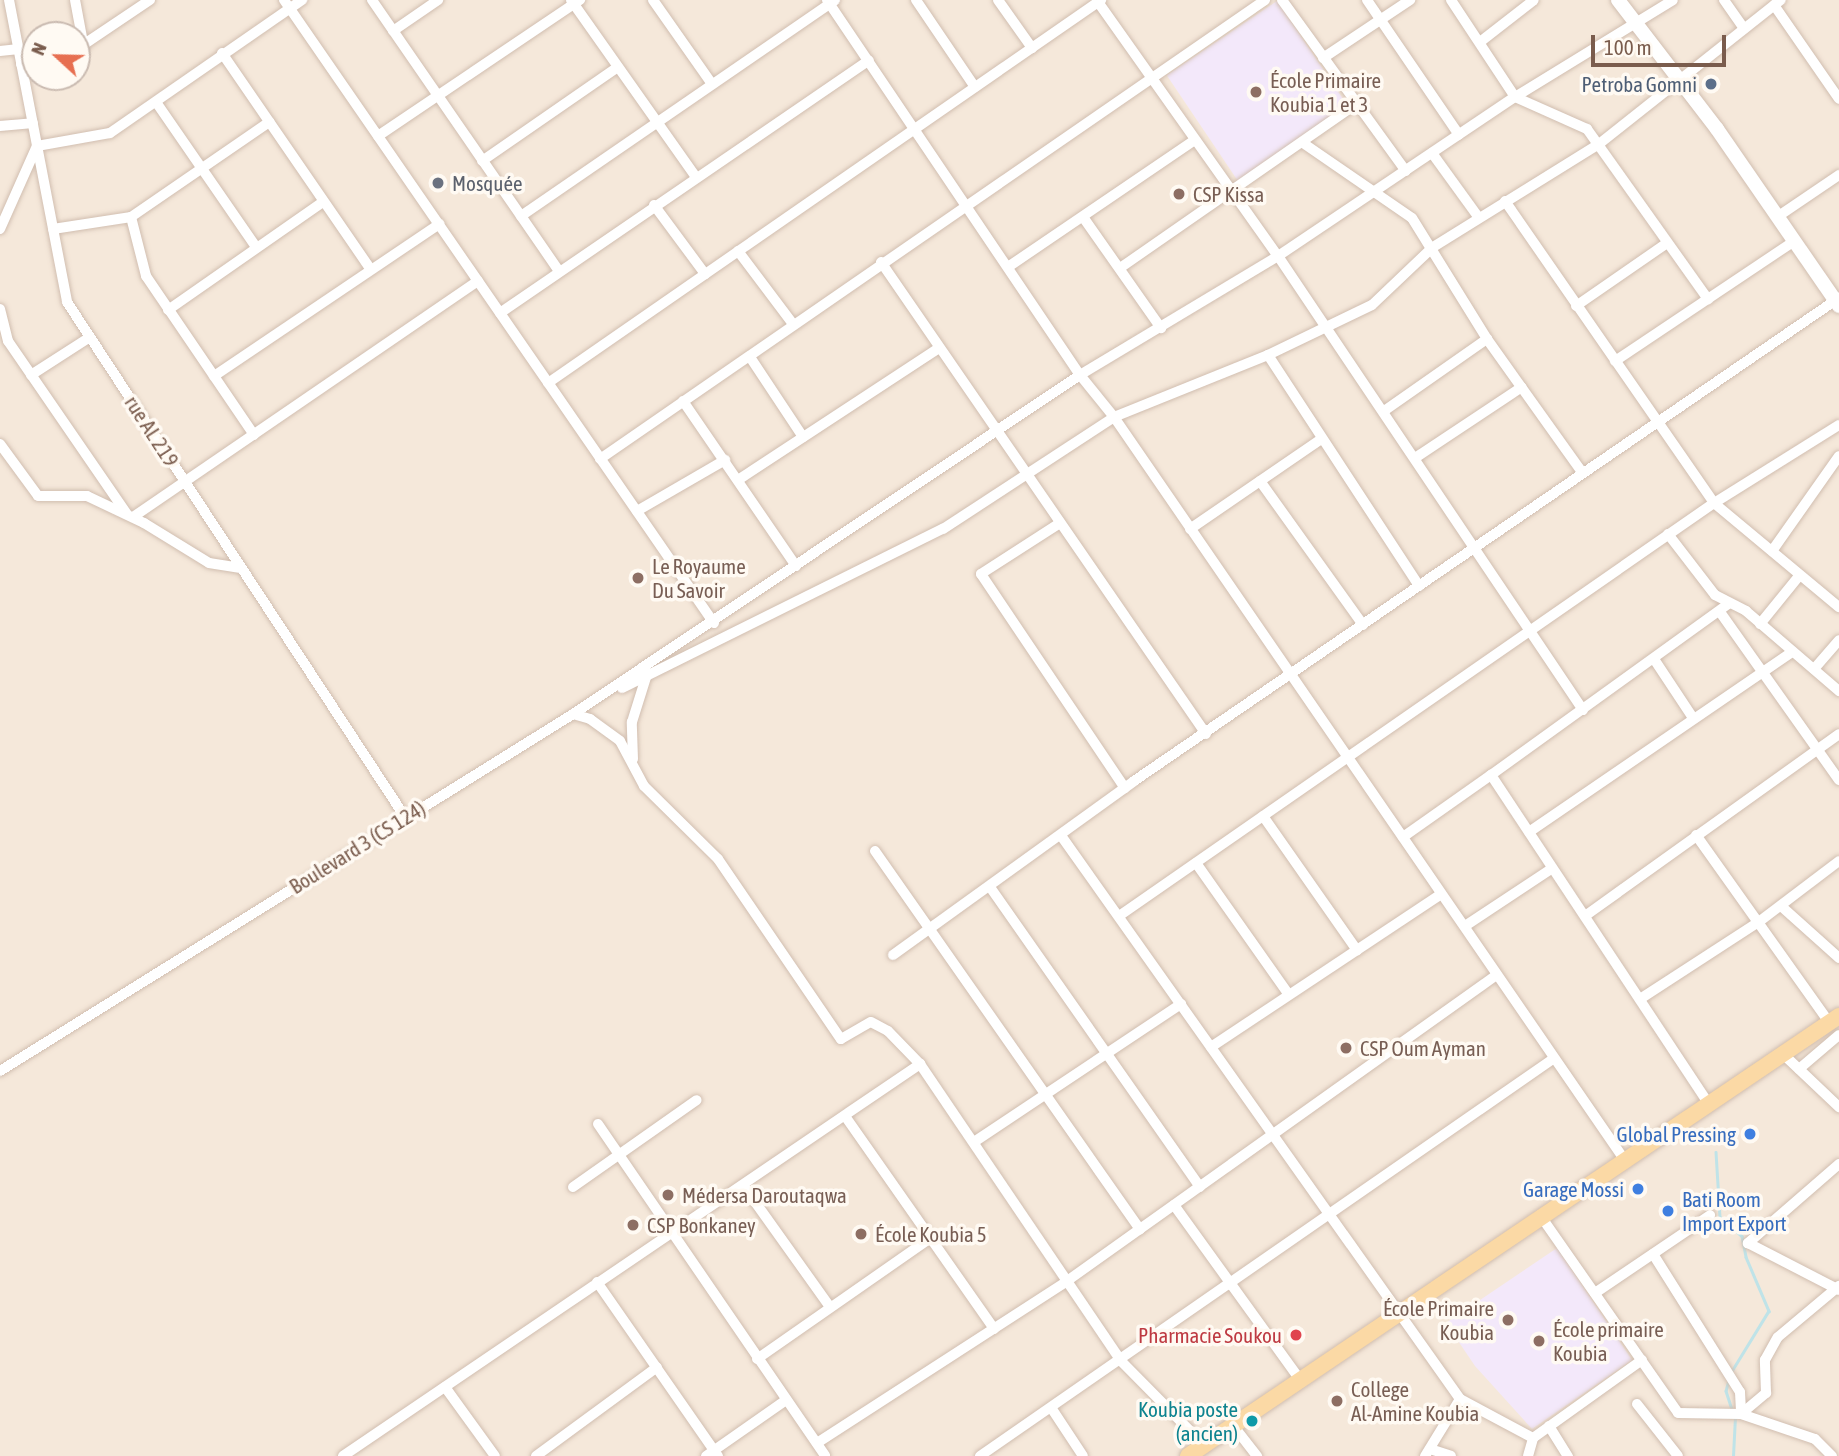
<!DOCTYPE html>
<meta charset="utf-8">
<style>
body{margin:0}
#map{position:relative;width:1839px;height:1456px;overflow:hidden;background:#fdf6ec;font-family:"Asap Condensed",sans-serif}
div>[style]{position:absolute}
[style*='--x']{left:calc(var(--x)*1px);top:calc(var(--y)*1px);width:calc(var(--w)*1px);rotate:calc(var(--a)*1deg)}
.residential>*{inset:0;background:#f5e8da}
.education>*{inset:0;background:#f3e8fa;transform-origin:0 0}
.stream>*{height:2.5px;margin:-1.25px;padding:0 1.25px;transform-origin:1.25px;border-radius:1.25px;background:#bfe3e8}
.roads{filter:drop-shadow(0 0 2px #d1beb0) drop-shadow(0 0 2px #d1beb0)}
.street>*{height:10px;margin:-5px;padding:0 5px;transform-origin:5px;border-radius:5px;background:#fff}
.secondary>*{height:14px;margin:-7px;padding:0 7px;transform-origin:7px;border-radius:7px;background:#fff}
.primary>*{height:16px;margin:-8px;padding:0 8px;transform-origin:8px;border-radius:8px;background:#fbd9a5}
.dots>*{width:19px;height:19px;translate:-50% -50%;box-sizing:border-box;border:4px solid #fffaf3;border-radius:50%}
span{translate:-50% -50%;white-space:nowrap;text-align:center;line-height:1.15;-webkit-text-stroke:7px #fffaf3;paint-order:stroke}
.education-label{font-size:21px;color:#785e54}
.left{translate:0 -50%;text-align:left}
.right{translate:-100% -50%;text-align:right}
.service-label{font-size:21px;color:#4e5e75}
.worship-label{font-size:21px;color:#5b616d}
.street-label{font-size:21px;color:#7a5c4d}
.shop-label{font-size:21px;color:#366cbe}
.health-label{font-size:21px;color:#be3a42}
.culture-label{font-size:21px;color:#0d838f}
.north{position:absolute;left:21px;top:21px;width:70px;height:70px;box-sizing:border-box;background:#fffaf3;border:2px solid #cabbb1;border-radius:50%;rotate:292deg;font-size:19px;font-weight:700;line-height:28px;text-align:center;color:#7a5c4d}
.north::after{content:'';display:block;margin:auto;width:24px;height:32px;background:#e76f51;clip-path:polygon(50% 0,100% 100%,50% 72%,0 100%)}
.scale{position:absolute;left:1591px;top:35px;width:135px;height:32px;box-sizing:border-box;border:4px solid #7a5c4d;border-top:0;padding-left:9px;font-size:21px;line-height:24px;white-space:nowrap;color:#7a5c4d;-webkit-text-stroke:5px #fffaf3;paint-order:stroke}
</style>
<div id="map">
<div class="residential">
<div style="clip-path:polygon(evenodd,0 0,1839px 0,1839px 1456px,0 1456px,0 0,35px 35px,77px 35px,77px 77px,35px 77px,35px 35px)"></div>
</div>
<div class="education">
<div style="left:1277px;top:1px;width:127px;height:133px;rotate:56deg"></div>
<div style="clip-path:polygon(1557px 1248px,1632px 1360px,1532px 1429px,1475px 1366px,1446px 1323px)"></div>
</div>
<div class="stream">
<div style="--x:1716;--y:1152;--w:65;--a:86.5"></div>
<div style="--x:1720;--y:1217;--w:29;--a:41"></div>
<div style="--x:1742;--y:1236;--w:21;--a:79"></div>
<div style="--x:1746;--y:1257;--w:59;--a:66.9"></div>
<div style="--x:1769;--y:1311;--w:73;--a:121.5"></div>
<div style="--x:1729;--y:1380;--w:11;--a:105"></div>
<div style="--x:1726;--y:1391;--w:20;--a:72"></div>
<div style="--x:1733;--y:1456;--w:40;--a:-87.1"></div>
</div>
<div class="roads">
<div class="street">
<div style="--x:9;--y:0;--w:308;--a:79.1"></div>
<div style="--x:67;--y:302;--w:616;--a:56.72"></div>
<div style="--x:75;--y:0;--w:49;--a:79.4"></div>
<div style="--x:284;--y:0;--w:757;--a:55.39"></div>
<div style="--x:372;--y:0;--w:329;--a:55.4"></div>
<div style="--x:571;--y:0;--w:215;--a:54.8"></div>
<div style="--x:653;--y:0;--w:103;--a:54.9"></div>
<div style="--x:827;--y:0;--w:452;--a:56"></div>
<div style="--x:1080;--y:375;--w:54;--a:51"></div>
<div style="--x:1114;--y:417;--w:900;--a:55.5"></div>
<div style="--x:916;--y:0;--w:105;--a:55.9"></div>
<div style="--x:998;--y:0;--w:59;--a:54.7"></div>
<div style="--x:1282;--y:0;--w:211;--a:54.1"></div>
<div style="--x:1367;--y:0;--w:163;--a:55.7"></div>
<div style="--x:1451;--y:0;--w:116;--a:56.6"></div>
<div style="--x:1515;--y:97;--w:79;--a:24"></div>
<div style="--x:1587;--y:129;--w:209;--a:54.6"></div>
<div style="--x:1724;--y:0;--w:35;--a:55"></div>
<div style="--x:1098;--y:2;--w:311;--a:54.7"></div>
<div style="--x:1278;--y:256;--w:547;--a:56.11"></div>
<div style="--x:1774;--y:5;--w:114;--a:55.3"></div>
<div style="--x:393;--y:31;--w:55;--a:-34.6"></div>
<div style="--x:1480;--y:42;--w:68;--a:-37.9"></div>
<div style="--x:77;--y:49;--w:88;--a:-33.9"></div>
<div style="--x:0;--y:51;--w:19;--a:-6"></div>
<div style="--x:222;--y:53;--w:261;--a:55.5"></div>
<div style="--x:1323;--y:58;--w:105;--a:-33.7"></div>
<div style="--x:21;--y:64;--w:15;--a:-16"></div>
<div style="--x:156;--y:102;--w:176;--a:55.4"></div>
<div style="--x:0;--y:126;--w:33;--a:-5"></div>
<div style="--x:378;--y:136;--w:244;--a:-34"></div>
<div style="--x:1303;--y:143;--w:132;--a:34.5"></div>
<div style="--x:1412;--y:218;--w:142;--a:58.2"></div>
<div style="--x:1487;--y:339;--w:163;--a:54.5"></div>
<div style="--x:1432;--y:153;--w:80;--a:54.1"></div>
<div style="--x:482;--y:161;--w:165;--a:-34.7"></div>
<div style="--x:1505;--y:201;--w:367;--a:55.3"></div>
<div style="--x:1714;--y:503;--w:163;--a:39.8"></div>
<div style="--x:654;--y:205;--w:86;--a:53.5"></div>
<div style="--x:521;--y:216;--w:381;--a:-34.5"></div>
<div style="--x:131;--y:217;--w:61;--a:75.7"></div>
<div style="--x:146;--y:276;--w:192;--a:55.8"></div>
<div style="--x:1083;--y:217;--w:136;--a:54.9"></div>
<div style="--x:1777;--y:217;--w:75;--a:-34.1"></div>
<div style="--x:0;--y:229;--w:91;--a:-66"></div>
<div style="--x:37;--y:146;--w:74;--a:-10.1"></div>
<div style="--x:110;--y:133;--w:234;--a:-34.7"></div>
<div style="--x:53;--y:229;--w:79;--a:-8.7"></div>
<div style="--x:131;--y:217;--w:168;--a:-34.5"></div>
<div style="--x:738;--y:251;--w:91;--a:53"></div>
<div style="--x:881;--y:262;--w:573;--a:55.45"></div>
<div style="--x:1008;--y:267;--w:226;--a:-34.2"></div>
<div style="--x:1120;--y:268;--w:289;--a:-34.8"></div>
<div style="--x:1576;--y:306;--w:111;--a:-34.7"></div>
<div style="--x:0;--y:309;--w:33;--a:76"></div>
<div style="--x:8;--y:341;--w:210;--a:55.5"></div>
<div style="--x:168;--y:310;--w:189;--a:-34.9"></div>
<div style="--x:500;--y:313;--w:447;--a:-34.4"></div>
<div style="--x:1268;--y:355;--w:276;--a:56.8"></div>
<div style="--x:750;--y:357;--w:96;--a:56.5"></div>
<div style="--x:1615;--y:361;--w:216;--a:-33.8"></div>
<div style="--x:31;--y:375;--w:70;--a:-32.8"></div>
<div style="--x:214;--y:376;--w:272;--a:-34"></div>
<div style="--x:548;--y:383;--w:673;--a:-34.71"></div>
<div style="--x:683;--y:401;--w:200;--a:55.6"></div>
<div style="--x:1384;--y:411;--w:126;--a:-35"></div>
<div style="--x:0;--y:444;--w:64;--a:53.8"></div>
<div style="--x:38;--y:496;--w:49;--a:0"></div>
<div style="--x:87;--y:496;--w:63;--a:25.3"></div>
<div style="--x:144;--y:523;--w:76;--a:31.6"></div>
<div style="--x:209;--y:563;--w:32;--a:9"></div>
<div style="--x:1415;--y:458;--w:128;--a:-33.6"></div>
<div style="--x:600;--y:459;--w:808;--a:-34.61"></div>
<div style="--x:738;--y:480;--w:240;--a:-33.3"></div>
<div style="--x:1260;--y:481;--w:177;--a:54.4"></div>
<div style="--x:637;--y:511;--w:102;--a:-30.1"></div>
<div style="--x:133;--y:517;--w:418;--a:-34.4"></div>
<div style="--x:1060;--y:523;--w:94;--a:147.2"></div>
<div style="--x:981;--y:574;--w:258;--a:56.1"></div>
<div style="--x:1190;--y:529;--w:158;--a:-34.4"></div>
<div style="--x:1668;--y:534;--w:77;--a:52.4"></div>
<div style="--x:1715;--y:595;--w:35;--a:27"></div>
<div style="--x:1746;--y:611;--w:123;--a:40.7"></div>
<div style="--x:1772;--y:551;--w:116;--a:-54.8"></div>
<div style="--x:1720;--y:612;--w:206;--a:54.7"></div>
<div style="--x:1760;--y:624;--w:62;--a:-50.9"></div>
<div style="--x:1654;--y:659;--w:71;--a:56.5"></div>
<div style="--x:1814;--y:669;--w:38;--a:-49"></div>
<div style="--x:622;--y:688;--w:358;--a:-26.4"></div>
<div style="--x:943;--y:529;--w:204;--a:-33.2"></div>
<div style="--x:1114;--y:417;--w:166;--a:-21.9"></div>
<div style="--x:1268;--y:355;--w:115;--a:-25.7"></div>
<div style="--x:1372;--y:305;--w:84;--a:-43.6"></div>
<div style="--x:1433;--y:247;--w:195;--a:-31.8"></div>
<div style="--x:1599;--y:144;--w:232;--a:-38.4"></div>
<div style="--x:573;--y:714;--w:18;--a:16"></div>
<div style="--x:590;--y:719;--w:37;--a:36"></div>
<div style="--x:620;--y:741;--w:51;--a:61.9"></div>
<div style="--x:644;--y:786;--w:104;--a:44.6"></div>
<div style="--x:718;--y:859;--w:218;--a:55.7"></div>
<div style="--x:841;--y:1039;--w:34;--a:-30"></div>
<div style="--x:871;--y:1022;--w:19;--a:28"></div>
<div style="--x:888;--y:1031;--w:46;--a:45.9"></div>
<div style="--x:920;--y:1064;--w:359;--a:55.9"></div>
<div style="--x:1121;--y:1361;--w:117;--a:45.3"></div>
<div style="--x:633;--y:759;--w:37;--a:-92"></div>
<div style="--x:632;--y:722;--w:50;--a:-72.6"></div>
<div style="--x:1491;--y:775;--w:292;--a:-35.8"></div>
<div style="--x:1263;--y:816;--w:164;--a:55"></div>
<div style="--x:1529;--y:832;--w:319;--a:-34.4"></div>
<div style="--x:1696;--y:835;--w:229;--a:54.6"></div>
<div style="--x:1062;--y:837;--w:689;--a:54.69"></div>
<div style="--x:1460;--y:1399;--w:83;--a:28.1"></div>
<div style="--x:1403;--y:837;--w:108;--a:-35.2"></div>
<div style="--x:1491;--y:775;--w:395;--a:56.5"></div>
<div style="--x:875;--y:851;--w:462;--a:55"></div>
<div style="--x:1196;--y:863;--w:161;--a:54.8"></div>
<div style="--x:990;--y:887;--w:366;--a:55"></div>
<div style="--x:1781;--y:906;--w:78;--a:41.9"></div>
<div style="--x:1119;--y:916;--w:724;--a:-34.77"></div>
<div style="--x:1714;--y:503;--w:147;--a:-32"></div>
<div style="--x:1585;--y:916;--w:312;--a:-35.6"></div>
<div style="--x:1465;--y:926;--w:103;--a:-33.5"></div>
<div style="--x:893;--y:955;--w:297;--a:-35.8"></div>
<div style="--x:1134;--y:781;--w:855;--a:-34.42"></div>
<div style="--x:1640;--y:999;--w:143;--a:-33"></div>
<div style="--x:1760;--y:921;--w:99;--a:-37.2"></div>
<div style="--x:1211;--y:1047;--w:276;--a:-33.6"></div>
<div style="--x:1782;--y:1053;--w:79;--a:43.5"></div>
<div style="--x:1799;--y:1069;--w:52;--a:-40.4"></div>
<div style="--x:0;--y:1071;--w:675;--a:-31.92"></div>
<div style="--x:573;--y:714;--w:610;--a:-33.77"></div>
<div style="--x:1080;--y:375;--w:231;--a:-31"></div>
<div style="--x:1278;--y:256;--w:285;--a:-33.9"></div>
<div style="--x:1515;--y:97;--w:185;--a:-31.5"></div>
<div style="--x:845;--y:1116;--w:260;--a:55"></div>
<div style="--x:598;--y:1124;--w:402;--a:55.6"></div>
<div style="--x:974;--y:1142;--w:249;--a:-33.7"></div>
<div style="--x:1839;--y:1164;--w:121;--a:139"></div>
<div style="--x:1748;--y:1243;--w:102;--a:27.3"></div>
<div style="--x:743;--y:1185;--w:150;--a:54.5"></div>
<div style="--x:573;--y:1187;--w:151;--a:-35.1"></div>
<div style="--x:1174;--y:1205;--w:213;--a:54.2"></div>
<div style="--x:1540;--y:1215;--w:241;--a:55.1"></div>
<div style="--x:1678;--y:1413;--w:63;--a:0.9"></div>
<div style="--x:1741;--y:1414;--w:78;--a:18.7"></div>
<div style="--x:1815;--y:1439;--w:24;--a:45"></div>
<div style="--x:1653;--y:1254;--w:163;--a:57.8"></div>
<div style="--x:1740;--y:1392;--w:22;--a:87"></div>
<div style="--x:597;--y:1282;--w:212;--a:55.2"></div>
<div style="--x:1595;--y:1293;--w:139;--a:-34.1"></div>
<div style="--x:757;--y:1359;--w:210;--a:-34.9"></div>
<div style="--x:445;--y:1387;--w:85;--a:54.1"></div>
<div style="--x:1637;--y:1404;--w:66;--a:51.7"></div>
<div style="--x:1052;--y:1409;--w:56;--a:56.6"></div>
<div style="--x:1741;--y:1414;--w:33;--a:-40"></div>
<div style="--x:1766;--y:1393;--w:33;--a:-92"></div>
<div style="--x:1765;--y:1360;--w:26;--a:-61"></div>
<div style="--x:1778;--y:1337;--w:80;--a:-39.9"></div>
<div style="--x:1232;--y:1424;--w:41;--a:52"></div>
<div style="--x:1549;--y:1426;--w:36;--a:58"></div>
<div style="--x:817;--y:1443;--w:298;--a:-32.9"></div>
<div style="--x:1067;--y:1281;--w:526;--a:-35.47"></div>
<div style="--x:1430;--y:1449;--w:22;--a:18"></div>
<div style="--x:343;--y:1456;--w:698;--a:-34.19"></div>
<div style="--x:536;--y:1456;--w:150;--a:-36.3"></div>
<div style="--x:706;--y:1456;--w:98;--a:-35"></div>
<div style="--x:980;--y:1456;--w:697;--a:-34.72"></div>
<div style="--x:1425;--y:1456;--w:67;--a:-58.4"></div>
<div style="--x:1528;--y:1456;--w:19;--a:-74"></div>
<div style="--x:1533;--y:1438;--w:134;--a:-35.6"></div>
</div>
<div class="secondary">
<div style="--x:1618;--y:0;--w:163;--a:52.5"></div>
<div style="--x:1717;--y:129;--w:215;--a:55.4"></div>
</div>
<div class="primary">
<div style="--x:1188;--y:1456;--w:786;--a:-34.05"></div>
</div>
</div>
<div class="dots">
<div style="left:1711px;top:84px;background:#5c6f8a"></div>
<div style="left:1256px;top:92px;background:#8d6e63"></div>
<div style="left:438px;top:183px;background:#6b7280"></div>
<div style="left:1179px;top:194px;background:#8d6e63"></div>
<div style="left:638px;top:578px;background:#8d6e63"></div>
<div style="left:1346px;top:1048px;background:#8d6e63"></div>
<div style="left:1750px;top:1134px;background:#3f7fe0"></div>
<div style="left:1638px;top:1189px;background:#3f7fe0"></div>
<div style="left:668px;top:1195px;background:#8d6e63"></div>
<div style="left:1668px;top:1211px;background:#3f7fe0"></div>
<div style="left:633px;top:1225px;background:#8d6e63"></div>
<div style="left:861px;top:1234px;background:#8d6e63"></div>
<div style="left:1508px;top:1320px;background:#8d6e63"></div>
<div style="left:1296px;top:1335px;background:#e0444e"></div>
<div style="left:1539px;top:1341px;background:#8d6e63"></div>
<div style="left:1337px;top:1401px;background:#8d6e63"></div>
<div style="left:1252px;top:1421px;background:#0f9aa8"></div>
</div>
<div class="education-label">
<span class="left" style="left:1270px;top:92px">École Primaire<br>Koubia 1 et 3</span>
<span class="left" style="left:1193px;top:194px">CSP Kissa</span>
<span class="left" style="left:652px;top:578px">Le Royaume<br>Du Savoir</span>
<span class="left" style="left:1360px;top:1048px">CSP Oum Ayman</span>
<span class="left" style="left:682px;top:1195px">Médersa Daroutaqwa</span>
<span class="left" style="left:647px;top:1225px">CSP Bonkaney</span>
<span class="left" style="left:875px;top:1234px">École Koubia 5</span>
<span class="right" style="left:1494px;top:1320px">École Primaire<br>Koubia</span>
<span class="left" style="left:1553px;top:1341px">École primaire<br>Koubia</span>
<span class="left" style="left:1351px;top:1401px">College<br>Al-Amine Koubia</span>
</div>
<div class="service-label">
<span class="right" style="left:1697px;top:84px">Petroba Gomni</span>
</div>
<div class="worship-label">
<span class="left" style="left:452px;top:183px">Mosquée</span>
</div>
<div class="street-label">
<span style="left:152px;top:431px;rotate:57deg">rue AL 219</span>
<span style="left:357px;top:847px;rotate:-32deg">Boulevard 3 (CS 124)</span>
</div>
<div class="shop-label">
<span class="right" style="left:1736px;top:1134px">Global Pressing</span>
<span class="right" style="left:1624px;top:1189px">Garage Mossi</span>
<span class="left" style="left:1682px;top:1211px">Bati Room<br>Import Export</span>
</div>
<div class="health-label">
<span class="right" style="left:1282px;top:1335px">Pharmacie Soukou</span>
</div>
<div class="culture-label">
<span class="right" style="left:1238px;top:1421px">Koubia poste<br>(ancien)</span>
</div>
<div class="north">N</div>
<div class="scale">100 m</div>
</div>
